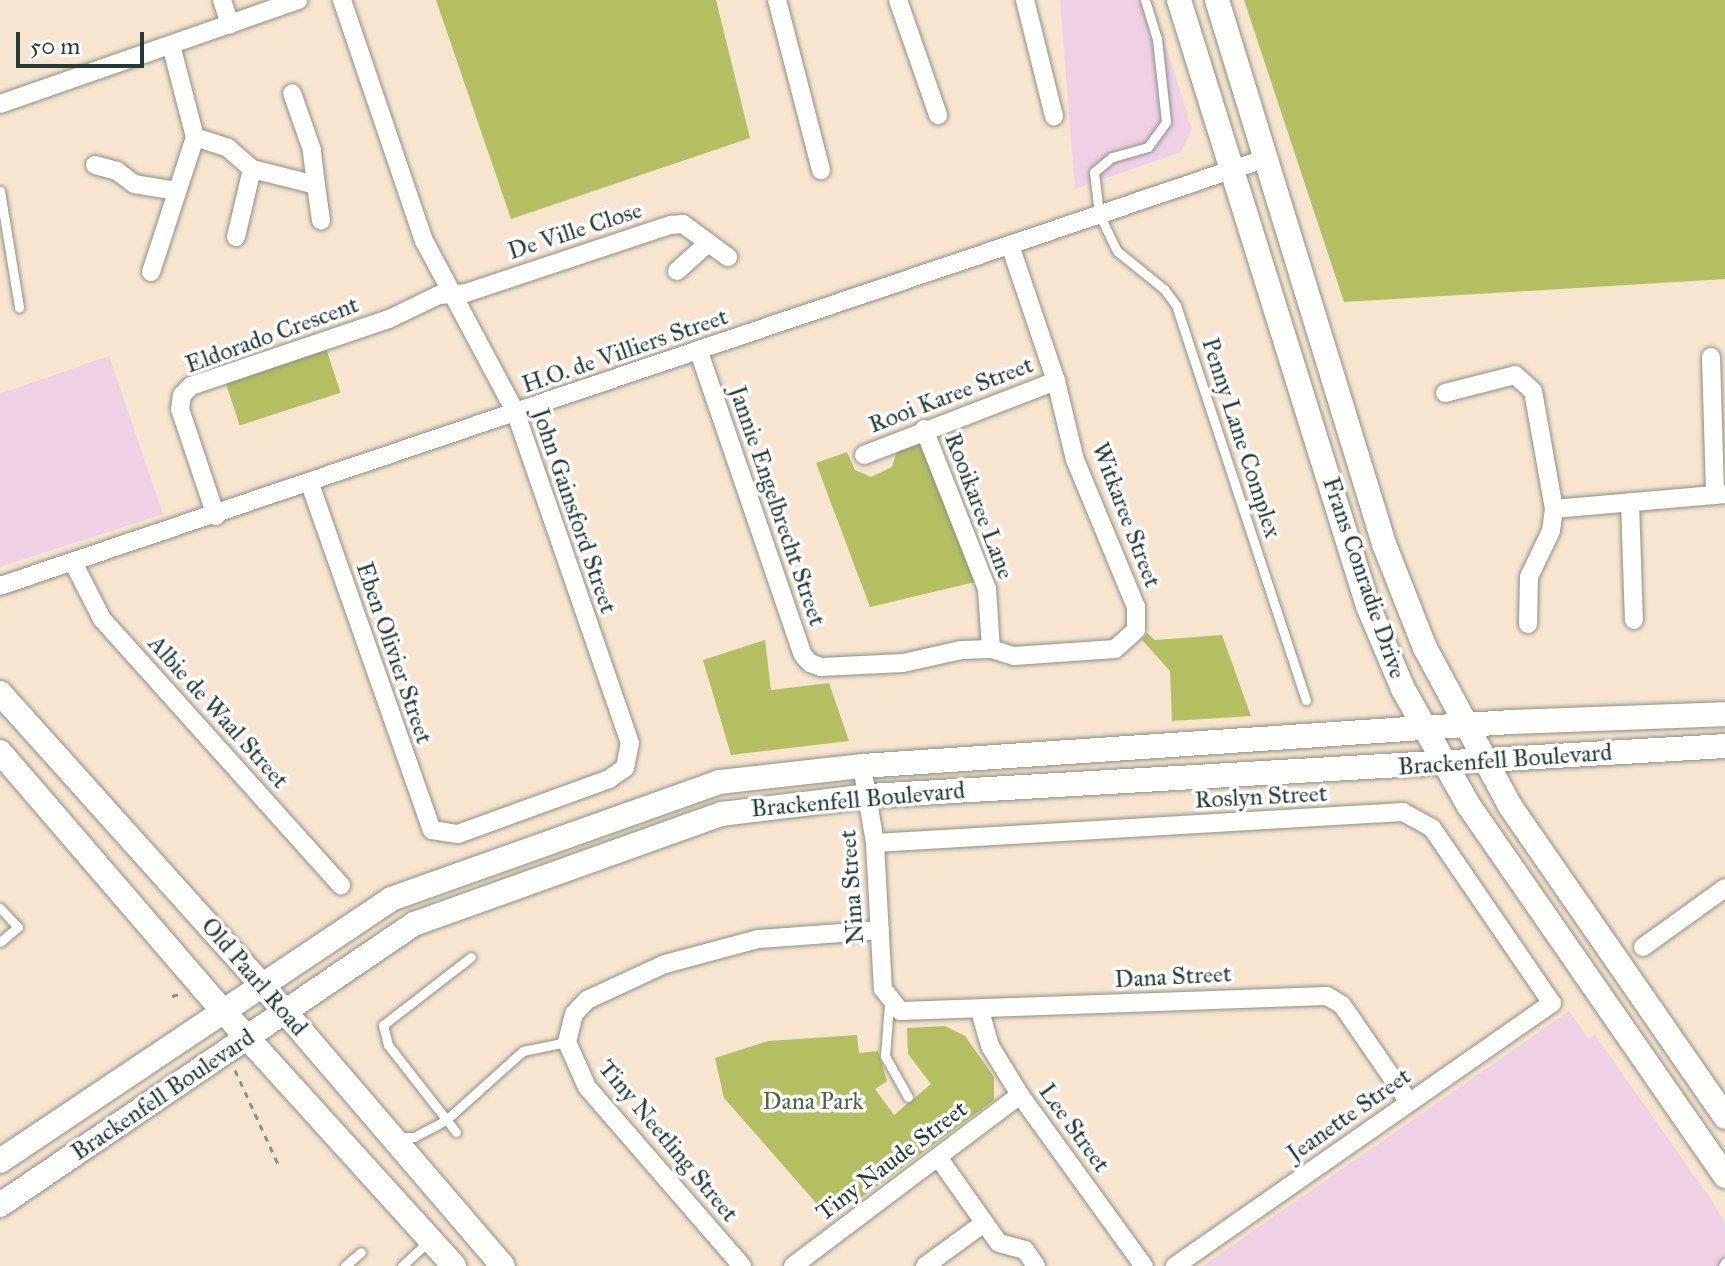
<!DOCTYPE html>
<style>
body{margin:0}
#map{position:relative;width:1725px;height:1266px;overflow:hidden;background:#f7e5d0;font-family:"IM FELL Great Primer",serif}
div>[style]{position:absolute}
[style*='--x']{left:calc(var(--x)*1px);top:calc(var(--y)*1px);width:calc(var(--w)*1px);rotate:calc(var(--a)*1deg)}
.built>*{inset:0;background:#f0d0e5}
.green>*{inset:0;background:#b3bf61;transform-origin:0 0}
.path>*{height:3px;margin-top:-1.5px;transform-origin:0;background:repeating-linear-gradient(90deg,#8b9182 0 6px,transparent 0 12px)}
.roads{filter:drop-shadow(0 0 2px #8b9182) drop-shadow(0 0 2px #8b9182)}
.lane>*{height:9px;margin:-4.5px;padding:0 4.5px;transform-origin:4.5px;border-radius:4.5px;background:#fff}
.street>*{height:18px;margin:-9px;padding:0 9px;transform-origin:9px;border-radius:9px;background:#fff}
.secondary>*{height:24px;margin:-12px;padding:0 12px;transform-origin:12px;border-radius:12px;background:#fff}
span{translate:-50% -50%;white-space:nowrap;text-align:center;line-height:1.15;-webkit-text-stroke:7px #fff;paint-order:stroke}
.street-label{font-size:24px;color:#1f3d34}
.park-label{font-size:24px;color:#4b6442}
.scale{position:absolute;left:16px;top:32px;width:128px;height:36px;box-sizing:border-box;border:4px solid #1f3d34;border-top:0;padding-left:10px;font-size:24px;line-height:28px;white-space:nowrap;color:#1f3d34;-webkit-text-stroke:6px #fff;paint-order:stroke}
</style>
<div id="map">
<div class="built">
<div style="clip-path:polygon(1060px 0,1151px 0,1192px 129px,1181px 152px,1075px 189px)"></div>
<div style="clip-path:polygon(109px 356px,163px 514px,0 567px,0 394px)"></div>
<div style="clip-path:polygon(1569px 1011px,1588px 1039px,1595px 1035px,1712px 1201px,1725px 1223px,1725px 1266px,1203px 1266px)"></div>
</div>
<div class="green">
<div style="clip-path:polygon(436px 0,716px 0,750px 138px,511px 219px)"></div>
<div style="clip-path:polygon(1244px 0,1725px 0,1725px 279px,1344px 302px)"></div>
<div style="left:326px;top:348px;width:47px;height:106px;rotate:72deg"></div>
<div style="clip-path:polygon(920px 443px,975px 582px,870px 607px,816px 463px,847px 452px,855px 470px,871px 477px,892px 467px,897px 450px)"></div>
<div style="clip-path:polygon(1147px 633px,1155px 640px,1222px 635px,1251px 716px,1172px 721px,1170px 671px,1142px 640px)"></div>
<div style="clip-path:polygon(765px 640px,771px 690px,829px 683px,849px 741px,731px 755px,703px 660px)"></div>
<div style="clip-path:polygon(945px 1026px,965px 1036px,994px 1077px,994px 1100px,831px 1220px,724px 1098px,715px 1058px,768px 1041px,857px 1035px,859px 1053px,878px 1051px,887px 1081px,875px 1089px,894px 1115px,931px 1084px,908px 1054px,907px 1028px)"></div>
</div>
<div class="path">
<div style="--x:172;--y:996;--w:11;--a:-15"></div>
<div style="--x:235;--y:1070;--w:103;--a:65.4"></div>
</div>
<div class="roads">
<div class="lane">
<div style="--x:1145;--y:0;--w:41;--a:72.9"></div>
<div style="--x:1157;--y:39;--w:83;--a:83.8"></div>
<div style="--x:1166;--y:122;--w:31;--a:126"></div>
<div style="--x:1148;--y:147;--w:37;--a:164"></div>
<div style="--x:1112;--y:157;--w:23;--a:140"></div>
<div style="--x:1094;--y:172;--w:42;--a:83.2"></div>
<div style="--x:1099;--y:214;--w:41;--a:64.1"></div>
<div style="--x:1117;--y:251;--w:60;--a:39"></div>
<div style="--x:1164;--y:289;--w:20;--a:53"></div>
<div style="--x:1176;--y:305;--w:416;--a:71.8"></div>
<div style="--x:0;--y:191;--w:118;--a:80.7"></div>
<div style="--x:0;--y:908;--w:26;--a:47"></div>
<div style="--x:18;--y:927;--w:23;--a:140"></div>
<div style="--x:889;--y:1004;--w:52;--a:94.4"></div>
<div style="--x:885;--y:1056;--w:47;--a:60.7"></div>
<div style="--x:456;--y:1132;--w:110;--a:-128"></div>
<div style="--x:388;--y:1045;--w:21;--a:-104"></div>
<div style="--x:383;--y:1025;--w:111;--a:-37.7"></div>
<div style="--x:398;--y:1137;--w:16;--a:0"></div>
<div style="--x:414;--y:1137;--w:36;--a:-28"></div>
<div style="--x:446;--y:1120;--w:103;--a:-41.9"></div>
<div style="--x:523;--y:1051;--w:45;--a:-11.6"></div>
<div style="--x:345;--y:1266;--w:21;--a:-41"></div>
<div style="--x:402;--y:1266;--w:37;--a:-43"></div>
<div style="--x:1723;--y:1266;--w:4;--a:-56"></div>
</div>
<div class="street">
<div style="--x:222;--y:0;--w:26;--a:72"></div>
<div style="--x:777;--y:0;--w:176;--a:75.5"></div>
<div style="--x:898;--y:0;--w:122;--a:70.8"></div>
<div style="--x:1025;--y:0;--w:120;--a:76"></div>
<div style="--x:171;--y:45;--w:95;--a:75.4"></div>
<div style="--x:195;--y:137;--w:35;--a:18"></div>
<div style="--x:228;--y:148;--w:32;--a:41"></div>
<div style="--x:252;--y:169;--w:66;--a:14"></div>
<div style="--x:316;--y:185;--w:35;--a:-97"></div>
<div style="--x:312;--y:150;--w:60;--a:-109.3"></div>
<div style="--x:0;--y:104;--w:316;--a:-19.2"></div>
<div style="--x:95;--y:165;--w:23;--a:15"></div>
<div style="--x:117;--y:171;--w:21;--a:37"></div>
<div style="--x:134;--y:184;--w:44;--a:9.2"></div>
<div style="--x:316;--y:185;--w:36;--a:82"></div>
<div style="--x:236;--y:237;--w:70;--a:-76.8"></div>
<div style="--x:677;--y:271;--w:42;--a:-42.1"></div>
<div style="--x:151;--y:272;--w:142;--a:-71.9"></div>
<div style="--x:699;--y:352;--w:320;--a:71.1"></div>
<div style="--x:803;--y:655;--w:11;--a:49"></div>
<div style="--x:810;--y:663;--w:12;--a:20"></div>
<div style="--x:821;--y:667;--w:82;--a:-2.8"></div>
<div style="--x:903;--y:663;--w:59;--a:-12.6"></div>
<div style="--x:961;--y:650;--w:30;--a:-2"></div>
<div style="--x:991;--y:649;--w:24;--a:17"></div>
<div style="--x:1014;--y:656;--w:101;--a:-4"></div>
<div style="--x:1115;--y:649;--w:28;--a:-42"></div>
<div style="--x:1136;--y:630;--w:23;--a:-90"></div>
<div style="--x:1136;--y:607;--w:159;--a:-112.5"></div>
<div style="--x:1075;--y:460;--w:81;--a:-103.5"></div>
<div style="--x:1056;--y:381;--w:144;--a:-108.7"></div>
<div style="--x:1711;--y:357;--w:138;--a:88.3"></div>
<div style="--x:1445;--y:393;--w:72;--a:-14.4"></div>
<div style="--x:1515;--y:375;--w:24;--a:42"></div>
<div style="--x:1533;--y:391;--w:120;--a:79.9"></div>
<div style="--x:1554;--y:509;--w:22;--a:98"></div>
<div style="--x:1551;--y:531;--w:51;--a:115.6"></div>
<div style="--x:1529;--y:577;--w:47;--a:91.2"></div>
<div style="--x:924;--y:429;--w:172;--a:68.5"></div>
<div style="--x:987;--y:589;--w:60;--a:86.2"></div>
<div style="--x:864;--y:455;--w:206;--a:-21.1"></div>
<div style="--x:310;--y:484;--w:367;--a:70.6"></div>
<div style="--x:432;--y:830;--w:26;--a:9"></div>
<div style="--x:458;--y:834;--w:161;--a:-20"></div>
<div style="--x:609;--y:779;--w:19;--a:-35"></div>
<div style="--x:625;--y:768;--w:25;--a:-79"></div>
<div style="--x:630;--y:743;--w:349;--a:-109.1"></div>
<div style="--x:516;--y:413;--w:195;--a:-118.1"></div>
<div style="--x:424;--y:241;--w:255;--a:-108.8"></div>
<div style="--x:1630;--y:502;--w:118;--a:88.1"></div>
<div style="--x:1554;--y:509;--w:172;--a:-5"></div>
<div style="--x:216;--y:516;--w:113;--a:-108.6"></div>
<div style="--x:180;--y:409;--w:14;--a:-82"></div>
<div style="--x:182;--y:395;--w:13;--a:-45"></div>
<div style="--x:191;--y:386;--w:209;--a:-18.7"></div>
<div style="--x:389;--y:319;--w:55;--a:-25.6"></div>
<div style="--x:439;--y:295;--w:27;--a:-4"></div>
<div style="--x:466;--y:293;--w:216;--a:-18.4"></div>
<div style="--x:671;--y:225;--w:12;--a:-5"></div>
<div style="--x:683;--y:224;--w:56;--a:36.3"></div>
<div style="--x:73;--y:562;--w:64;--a:63"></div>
<div style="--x:102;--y:619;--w:358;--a:48.1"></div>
<div style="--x:0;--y:586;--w:1334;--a:-18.67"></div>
<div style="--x:862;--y:766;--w:78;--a:80.4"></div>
<div style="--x:875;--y:843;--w:146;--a:86.9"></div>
<div style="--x:883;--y:989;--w:28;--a:52"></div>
<div style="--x:900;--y:1011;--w:427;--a:-2"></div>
<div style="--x:1327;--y:996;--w:17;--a:31"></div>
<div style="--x:1342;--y:1005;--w:118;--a:55.4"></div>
<div style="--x:875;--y:843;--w:529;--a:-3.36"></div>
<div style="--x:1403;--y:812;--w:33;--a:29"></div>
<div style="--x:1432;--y:828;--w:212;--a:55.6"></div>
<div style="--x:1552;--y:1003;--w:460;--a:145.1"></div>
<div style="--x:1643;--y:947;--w:101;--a:-35.7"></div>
<div style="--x:980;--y:1011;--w:36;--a:74"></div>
<div style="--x:990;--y:1046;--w:57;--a:58.5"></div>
<div style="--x:1020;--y:1095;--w:211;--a:54.1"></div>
<div style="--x:938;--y:1157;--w:105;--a:54.7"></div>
<div style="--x:999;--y:1243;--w:27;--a:15"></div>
<div style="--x:1025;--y:1250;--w:19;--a:55"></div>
<div style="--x:742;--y:1266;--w:237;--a:-130.9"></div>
<div style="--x:587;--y:1087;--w:49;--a:-114"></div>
<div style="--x:567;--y:1042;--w:29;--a:-76"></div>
<div style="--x:574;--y:1014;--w:19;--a:-47"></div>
<div style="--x:587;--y:1000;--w:86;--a:-24.8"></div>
<div style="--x:665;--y:964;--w:96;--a:-15"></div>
<div style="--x:758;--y:939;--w:122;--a:-4.2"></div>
<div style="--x:793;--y:1266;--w:284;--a:-37"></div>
<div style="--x:925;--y:1266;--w:73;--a:-36.1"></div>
</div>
<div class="secondary">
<div style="--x:1179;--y:0;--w:635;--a:72.68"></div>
<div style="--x:1368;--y:606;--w:90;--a:67.1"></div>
<div style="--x:1403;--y:689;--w:134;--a:60.6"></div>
<div style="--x:1469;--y:806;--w:450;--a:55.3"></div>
<div style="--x:1217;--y:0;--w:569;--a:72.93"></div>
<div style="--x:1384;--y:544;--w:112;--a:68.5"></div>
<div style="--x:1425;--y:648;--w:179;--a:61.7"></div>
<div style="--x:1510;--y:806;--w:378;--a:55.3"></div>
<div style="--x:0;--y:693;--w:392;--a:48.1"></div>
<div style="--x:262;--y:985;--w:370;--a:49.4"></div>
<div style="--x:0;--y:752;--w:342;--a:49.3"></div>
<div style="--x:223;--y:1011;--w:344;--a:47.8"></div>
<div style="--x:0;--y:1161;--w:471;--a:-33.8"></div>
<div style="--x:391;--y:899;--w:348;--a:-19.6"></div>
<div style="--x:719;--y:782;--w:144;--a:-6.4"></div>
<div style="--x:862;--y:766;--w:649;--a:-3.88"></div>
<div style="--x:1510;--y:722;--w:215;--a:-2.1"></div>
<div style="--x:0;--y:1205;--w:500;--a:-34.17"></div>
<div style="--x:414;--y:924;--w:327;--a:-19.7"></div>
<div style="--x:722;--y:814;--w:148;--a:-7"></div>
<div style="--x:869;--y:796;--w:857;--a:-3.34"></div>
</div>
</div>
<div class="street-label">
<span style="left:575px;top:231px;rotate:-18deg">De Ville Close</span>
<span style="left:272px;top:335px;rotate:-20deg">Eldorado Crescent</span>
<span style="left:625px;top:351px;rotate:-19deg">H.O. de Villiers Street</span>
<span style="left:951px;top:395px;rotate:-21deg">Rooi Karee Street</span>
<span style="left:1241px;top:438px;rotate:72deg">Penny Lane Complex</span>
<span style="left:777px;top:506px;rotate:71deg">Jannie Engelbrecht Street</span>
<span style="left:979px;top:506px;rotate:69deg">Rooikaree Lane</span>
<span style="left:574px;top:511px;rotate:71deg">John Gainsford Street</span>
<span style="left:1126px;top:515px;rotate:69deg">Witkaree Street</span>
<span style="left:1364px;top:578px;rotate:71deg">Frans Conradie Drive</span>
<span style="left:394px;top:653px;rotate:71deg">Eben Olivier Street</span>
<span style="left:218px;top:712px;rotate:48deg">Albie de Waal Street</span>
<span style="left:1505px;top:760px;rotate:-4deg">Brackenfell Boulevard</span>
<span style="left:1261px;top:797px;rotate:-3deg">Roslyn Street</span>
<span style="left:858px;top:800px;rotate:-5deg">Brackenfell Boulevard</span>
<span style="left:852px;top:887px;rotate:-94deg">Nina Street</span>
<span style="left:254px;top:977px;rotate:49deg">Old Paarl Road</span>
<span style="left:1173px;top:977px;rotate:-3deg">Dana Street</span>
<span style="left:163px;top:1095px;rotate:-34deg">Brackenfell Boulevard</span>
<span style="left:1349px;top:1115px;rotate:-35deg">Jeanette Street</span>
<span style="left:1074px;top:1128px;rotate:54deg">Lee Street</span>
<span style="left:668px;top:1141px;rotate:50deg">Tiny Neetling Street</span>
<span style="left:892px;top:1161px;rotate:-37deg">Tiny Naude Street</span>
</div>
<div class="park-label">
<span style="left:813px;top:1102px">Dana Park</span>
</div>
<div class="scale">50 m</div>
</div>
